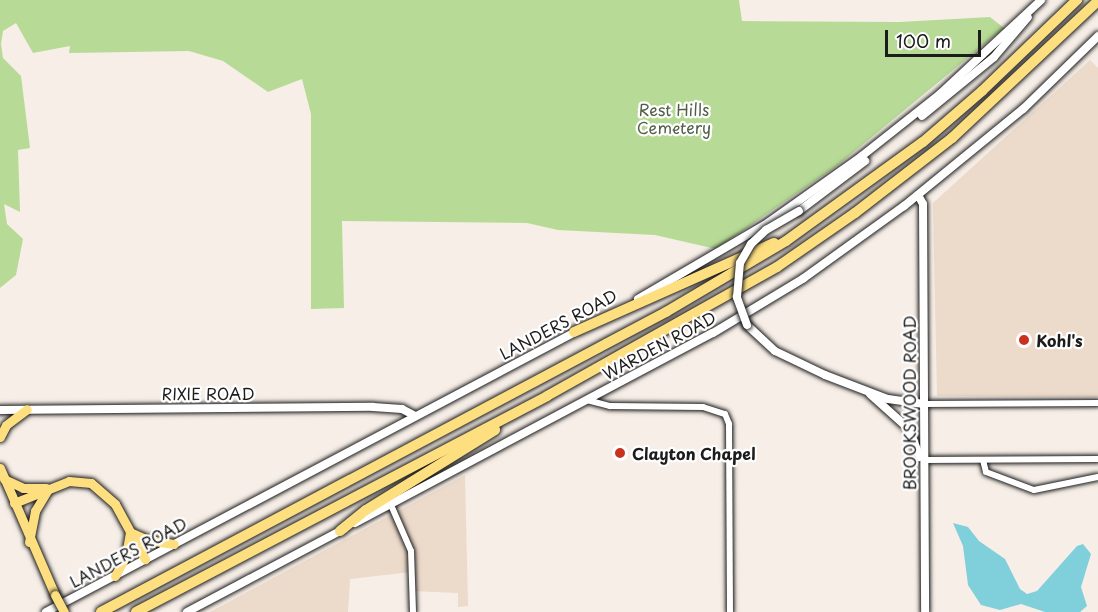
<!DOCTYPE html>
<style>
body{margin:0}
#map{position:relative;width:1098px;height:612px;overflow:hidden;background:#f6eee7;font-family:"Playpen Sans",sans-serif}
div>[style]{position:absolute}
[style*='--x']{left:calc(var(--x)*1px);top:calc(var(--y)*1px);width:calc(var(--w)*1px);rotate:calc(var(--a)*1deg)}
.built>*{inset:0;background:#ecdaca}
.green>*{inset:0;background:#b7db96}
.water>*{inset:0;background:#80d0dc}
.roads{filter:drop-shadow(0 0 2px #1c1c1c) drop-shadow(0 0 2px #1c1c1c)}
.street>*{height:6px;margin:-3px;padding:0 3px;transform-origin:3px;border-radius:3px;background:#fff}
.secondary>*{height:8px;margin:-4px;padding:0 4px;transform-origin:4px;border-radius:4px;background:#fff}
.primary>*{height:9px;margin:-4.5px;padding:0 4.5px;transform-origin:4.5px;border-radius:4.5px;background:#fedf80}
.highway>*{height:10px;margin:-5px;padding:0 5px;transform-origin:5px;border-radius:5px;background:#fedf80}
.bridges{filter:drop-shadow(0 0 2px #1c1c1c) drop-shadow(0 0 2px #1c1c1c)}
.secondary-bridge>*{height:8px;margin:-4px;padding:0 4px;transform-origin:4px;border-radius:4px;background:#fff}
.primary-bridge>*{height:9px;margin:-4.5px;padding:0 4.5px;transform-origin:4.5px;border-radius:4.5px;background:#fedf80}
.dots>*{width:16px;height:16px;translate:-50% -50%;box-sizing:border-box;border:3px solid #fff;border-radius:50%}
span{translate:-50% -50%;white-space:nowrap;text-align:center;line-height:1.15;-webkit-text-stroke:4.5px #fff;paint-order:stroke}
.park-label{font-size:16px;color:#525f47}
.street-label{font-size:16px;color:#1c1c1c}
.poi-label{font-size:16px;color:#1c1c1c;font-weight:700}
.left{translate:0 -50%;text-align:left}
.scale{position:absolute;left:885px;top:30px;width:96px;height:27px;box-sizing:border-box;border:3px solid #1c1c1c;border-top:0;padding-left:8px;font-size:18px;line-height:21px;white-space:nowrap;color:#1c1c1c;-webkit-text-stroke:4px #fff;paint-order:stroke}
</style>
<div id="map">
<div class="built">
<div style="clip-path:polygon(1090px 60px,1098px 68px,1098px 397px,937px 396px,933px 203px)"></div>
<div style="clip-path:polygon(465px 475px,468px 606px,458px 607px,458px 593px,413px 591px,411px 572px,350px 579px,348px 612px,210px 612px)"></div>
</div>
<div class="green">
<div style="clip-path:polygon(0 0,739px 0,742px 21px,900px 22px,990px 17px,1004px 28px,838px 165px,716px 249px,655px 235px,558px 230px,527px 223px,342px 221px,344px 308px,311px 309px,311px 114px,302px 79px,268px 92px,223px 61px,189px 51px,69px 53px,70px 46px,33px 53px,16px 23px,3px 31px,1px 44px,3px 58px,21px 76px,30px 148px,18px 150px,20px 212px,4px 204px,7px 224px,23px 239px,16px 275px,0 288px)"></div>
</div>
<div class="water">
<div style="clip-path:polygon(953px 523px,968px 527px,979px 541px,1005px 559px,1020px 589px,1027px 594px,1037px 591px,1077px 546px,1083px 544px,1091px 554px,1081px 587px,1087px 606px,1080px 612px,1045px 612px,1021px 604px,1000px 610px,981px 605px,968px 585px,963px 546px)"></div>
</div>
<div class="roads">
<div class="street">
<div style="--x:587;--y:400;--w:24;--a:15"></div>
<div style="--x:610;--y:406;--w:93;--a:0.6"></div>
<div style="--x:703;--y:407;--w:23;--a:18"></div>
<div style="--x:725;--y:414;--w:11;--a:68"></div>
<div style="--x:729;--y:424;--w:188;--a:89.7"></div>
<div style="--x:924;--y:404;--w:174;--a:-0.3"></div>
<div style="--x:924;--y:460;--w:174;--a:-0.3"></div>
<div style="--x:983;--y:460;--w:12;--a:76"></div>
<div style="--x:986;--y:472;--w:51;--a:20.6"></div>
<div style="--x:1034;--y:490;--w:65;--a:-11.5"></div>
<div style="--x:391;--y:505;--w:50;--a:66.5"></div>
<div style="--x:411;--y:551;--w:61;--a:88.1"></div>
</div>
<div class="secondary">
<div style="--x:922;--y:116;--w:93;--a:-39.3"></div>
<div style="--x:994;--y:57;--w:52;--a:-49.6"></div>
<div style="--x:918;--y:195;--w:10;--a:61"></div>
<div style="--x:923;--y:204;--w:408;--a:89.7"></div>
<div style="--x:799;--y:211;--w:83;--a:-37.1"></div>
<div style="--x:638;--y:299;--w:152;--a:-30.4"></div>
<div style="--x:769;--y:222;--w:114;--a:-35.4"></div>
<div style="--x:862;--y:156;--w:100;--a:-38.5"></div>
<div style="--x:940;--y:94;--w:138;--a:-42.9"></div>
<div style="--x:747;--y:325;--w:38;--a:43"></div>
<div style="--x:775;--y:351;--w:55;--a:25.6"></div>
<div style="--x:825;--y:375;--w:67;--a:20.9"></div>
<div style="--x:888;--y:399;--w:36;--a:8"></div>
<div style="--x:870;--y:394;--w:52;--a:41.9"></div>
<div style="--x:909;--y:429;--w:30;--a:69"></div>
<div style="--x:0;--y:410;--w:373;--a:-0.5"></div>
<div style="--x:373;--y:407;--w:29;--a:4"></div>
<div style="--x:402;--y:409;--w:15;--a:28"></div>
<div style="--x:355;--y:523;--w:405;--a:-28"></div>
<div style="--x:713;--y:333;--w:106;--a:-31.1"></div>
<div style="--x:804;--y:278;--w:123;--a:-35.8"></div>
<div style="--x:904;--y:206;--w:154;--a:-39.2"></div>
<div style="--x:1023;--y:109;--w:105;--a:-44.2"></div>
<div style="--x:46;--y:612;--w:603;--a:-27.88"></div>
<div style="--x:187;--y:612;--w:178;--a:-27.9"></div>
</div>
<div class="primary">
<div style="--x:0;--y:437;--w:13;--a:-63"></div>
<div style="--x:6;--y:425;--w:26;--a:-37"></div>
<div style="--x:0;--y:468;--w:138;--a:66.6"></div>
<div style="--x:4;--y:479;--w:21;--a:25"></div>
<div style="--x:23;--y:488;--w:23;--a:0"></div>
<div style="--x:14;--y:503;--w:59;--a:-21.8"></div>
<div style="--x:69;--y:481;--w:22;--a:5"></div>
<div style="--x:91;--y:483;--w:32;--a:41"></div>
<div style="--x:115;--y:504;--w:63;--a:61.4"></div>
<div style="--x:29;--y:542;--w:32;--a:-79"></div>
<div style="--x:35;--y:511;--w:23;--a:-59"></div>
<div style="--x:115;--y:576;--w:24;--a:-62"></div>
<div style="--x:126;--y:555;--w:23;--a:-80"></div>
<div style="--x:130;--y:532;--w:20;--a:24"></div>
<div style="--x:148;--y:540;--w:26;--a:9"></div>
</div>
<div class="highway">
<div style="--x:574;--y:332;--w:219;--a:-24"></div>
<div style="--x:340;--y:531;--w:33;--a:-39"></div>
<div style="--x:366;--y:510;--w:152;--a:-31.8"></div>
<div style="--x:101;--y:612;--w:640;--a:-27.97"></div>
<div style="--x:666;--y:312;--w:139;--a:-30.6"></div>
<div style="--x:786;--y:241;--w:169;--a:-35.9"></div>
<div style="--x:923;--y:142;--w:78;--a:-40.8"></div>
<div style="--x:982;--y:91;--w:132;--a:-43.8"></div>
<div style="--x:136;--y:612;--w:464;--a:-27.7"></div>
<div style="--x:547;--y:396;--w:264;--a:-29.3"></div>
<div style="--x:777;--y:267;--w:95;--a:-34.7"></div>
<div style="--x:855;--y:213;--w:123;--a:-37.7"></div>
<div style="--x:952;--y:138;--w:200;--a:-43.2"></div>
</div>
</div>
<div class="bridges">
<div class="secondary-bridge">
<div style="--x:747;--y:325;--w:30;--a:-110"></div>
<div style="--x:737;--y:297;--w:34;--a:-85"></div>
<div style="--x:740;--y:263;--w:22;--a:-60"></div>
<div style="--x:751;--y:244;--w:21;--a:-43"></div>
<div style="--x:766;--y:230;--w:38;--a:-30"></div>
</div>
<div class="primary-bridge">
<div style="--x:55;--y:595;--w:19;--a:62"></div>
</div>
</div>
<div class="dots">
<div style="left:1024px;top:340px;background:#c8321e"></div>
<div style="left:620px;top:453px;background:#c8321e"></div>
</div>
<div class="park-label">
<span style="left:674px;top:118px">Rest Hills<br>Cemetery</span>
</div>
<div class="street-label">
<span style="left:558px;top:324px;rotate:-28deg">LANDERS ROAD</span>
<span style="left:659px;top:345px;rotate:-28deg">WARDEN ROAD</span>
<span style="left:208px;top:393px">RIXIE ROAD</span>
<span style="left:909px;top:403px;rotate:-90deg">BROOKSWOOD ROAD</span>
<span style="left:128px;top:552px;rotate:-28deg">LANDERS ROAD</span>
</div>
<div class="poi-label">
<span class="left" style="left:1036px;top:340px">Kohl's</span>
<span class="left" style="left:632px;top:453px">Clayton Chapel</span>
</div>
<div class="scale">100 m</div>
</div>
